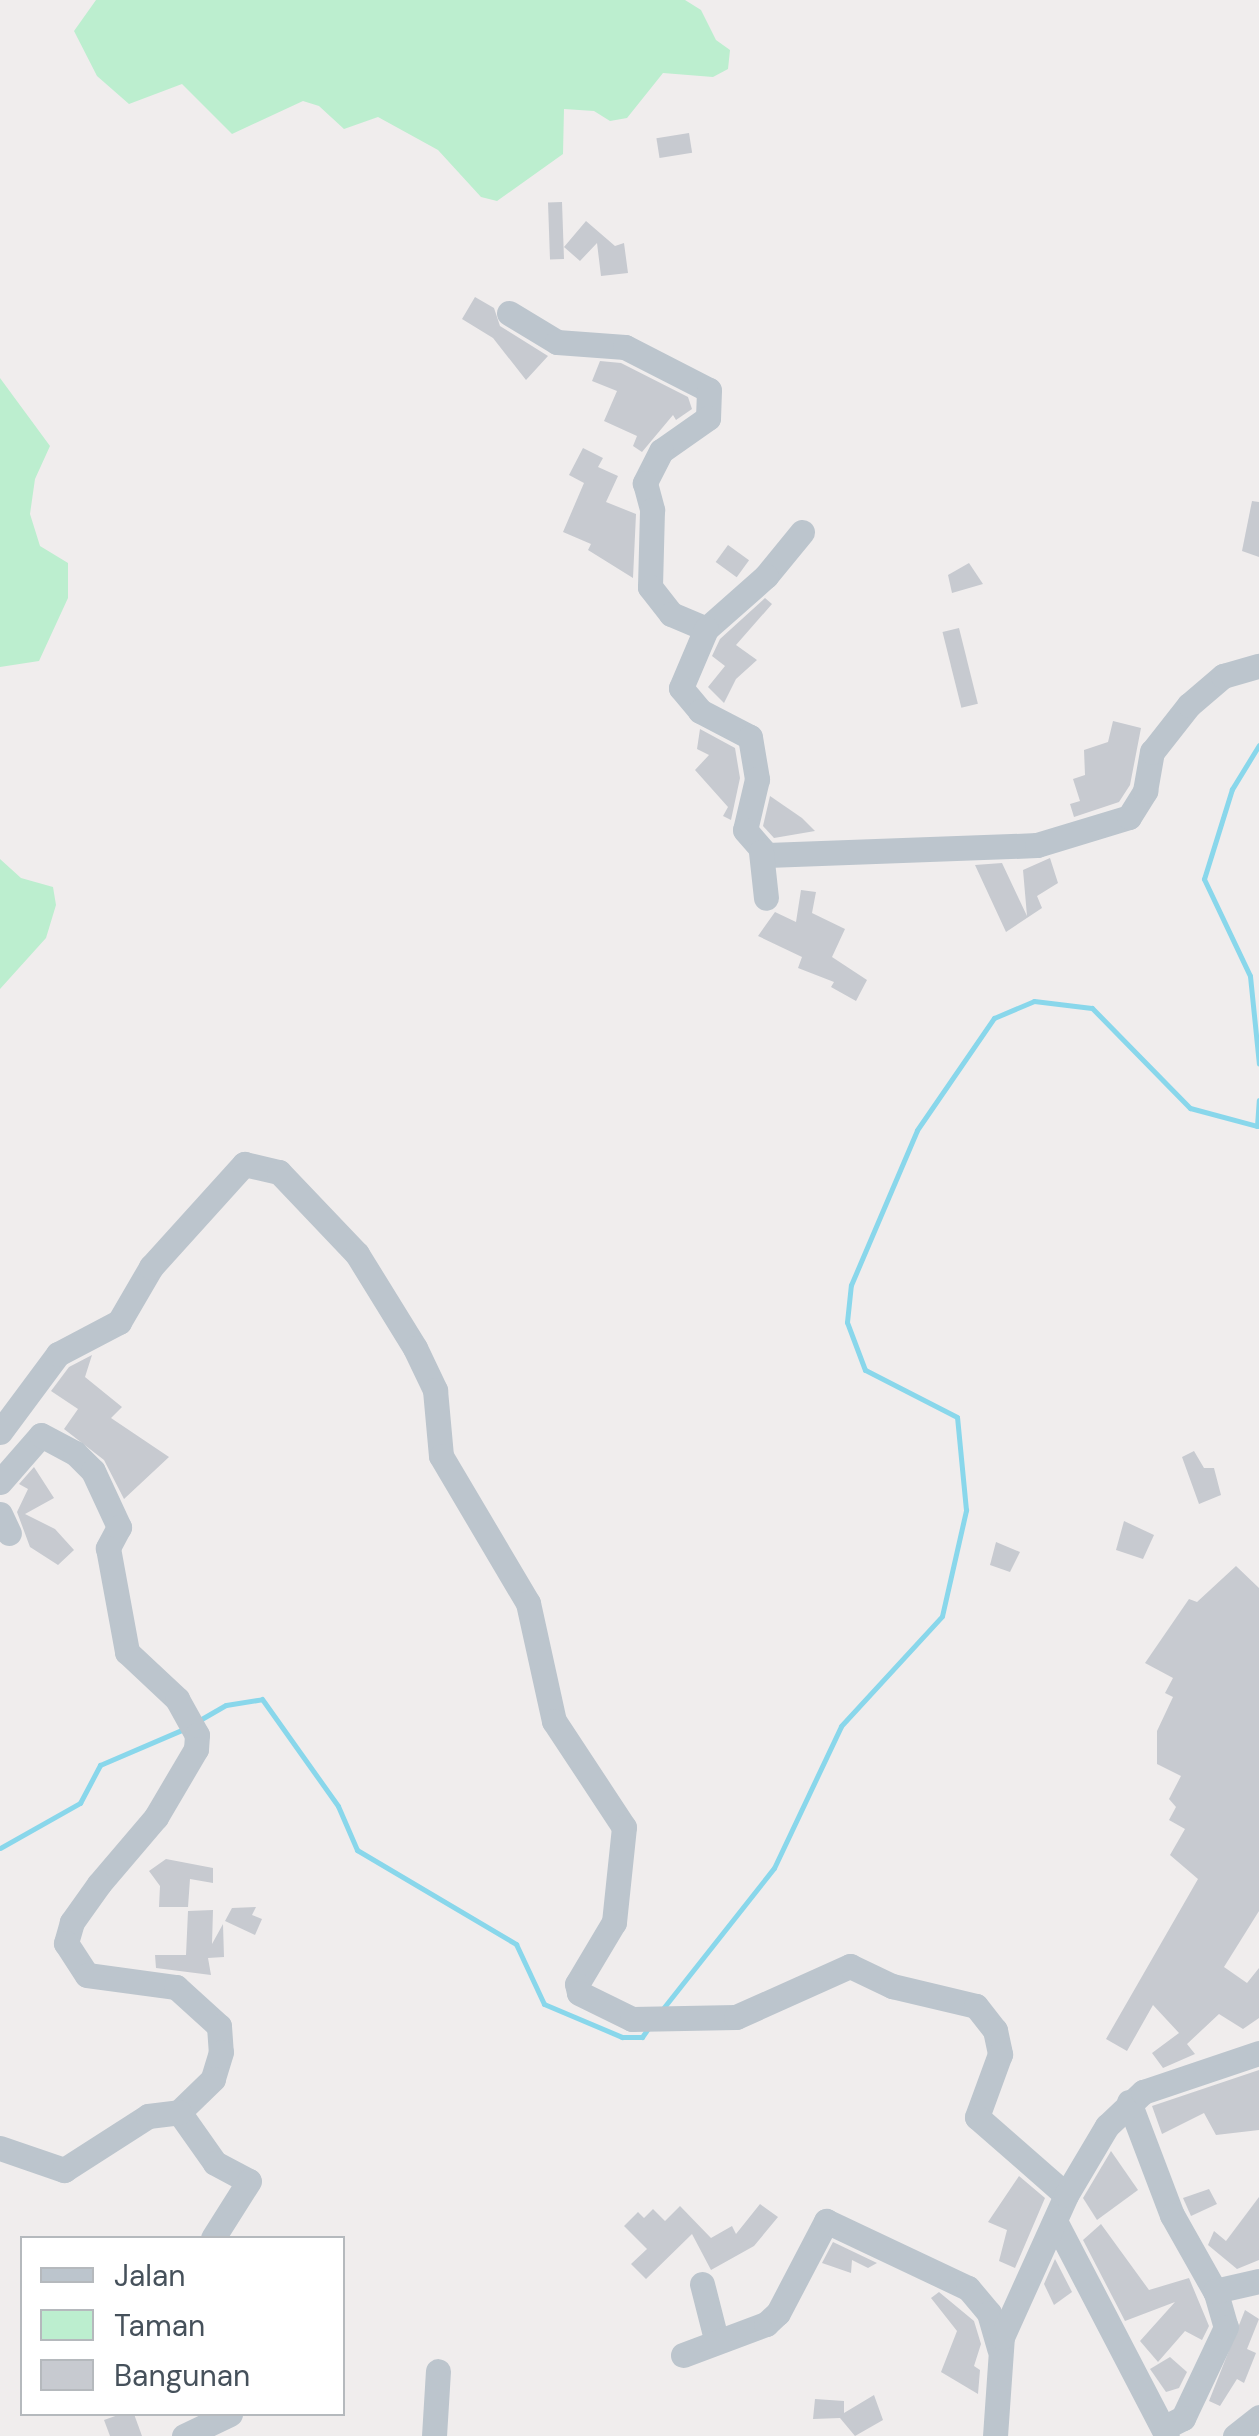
<!DOCTYPE html>
<style>
body{margin:0}
#map{position:relative;width:1259px;height:2436px;overflow:hidden;background:#f0eded;font-family:"DM Sans",sans-serif}
div>[style]{position:absolute}
[style*='--x']{left:calc(var(--x)*1px);top:calc(var(--y)*1px);width:calc(var(--w)*1px);rotate:calc(var(--a)*1deg)}
.green>*{inset:0;background:#bceecf}
.stream>*{height:5px;margin:-2.5px;padding:0 2.5px;transform-origin:2.5px;border-radius:2.5px;background:#89d7eb}
.building>*{inset:0;background:#c7cad0;transform-origin:0 0}
.minor>*{height:25px;margin:-12.5px;padding:0 12.5px;transform-origin:12.5px;border-radius:12.5px;background:#bcc5cd}
span{translate:-50% -50%;white-space:nowrap;text-align:center;line-height:1.15;-webkit-text-stroke:8px #fff;paint-order:stroke}
.legend{position:absolute;left:20px;top:2236px;width:325px;height:180px;box-sizing:border-box;background:#fff;border:2px solid #b5b9bd;margin:0;padding:12px 18px;list-style:none;font-size:30px;color:#46515b}
.legend li{display:flex;align-items:center;gap:20px;height:50px}
.legend b{width:50px;border:2px solid #b5b9bd}
</style>
<div id="map">
<div class="green">
<div style="clip-path:polygon(96px 0,685px 0,701px 10px,716px 40px,730px 50px,728px 69px,713px 77px,663px 73px,627px 118px,610px 121px,594px 111px,564px 109px,563px 154px,497px 201px,481px 197px,438px 150px,378px 117px,344px 129px,319px 106px,303px 101px,232px 134px,182px 84px,129px 104px,97px 76px,74px 31px)"></div>
<div style="clip-path:polygon(0 378px,50px 446px,35px 479px,30px 514px,40px 546px,68px 563px,68px 598px,39px 661px,0 667px)"></div>
<div style="clip-path:polygon(0 859px,21px 878px,53px 887px,56px 905px,46px 938px,0 989px)"></div>
</div>
<div class="stream">
<div style="--x:1259;--y:745;--w:52;--a:121.5"></div>
<div style="--x:1232;--y:789;--w:94;--a:107.3"></div>
<div style="--x:1204;--y:879;--w:107;--a:64.6"></div>
<div style="--x:1250;--y:976;--w:88;--a:84.2"></div>
<div style="--x:198;--y:1721;--w:32;--a:-30"></div>
<div style="--x:226;--y:1705;--w:36;--a:-9"></div>
<div style="--x:262;--y:1699;--w:131;--a:54.6"></div>
<div style="--x:338;--y:1806;--w:48;--a:66.6"></div>
<div style="--x:357;--y:1850;--w:185;--a:30.6"></div>
<div style="--x:516;--y:1944;--w:66;--a:65"></div>
<div style="--x:544;--y:2004;--w:85;--a:22.9"></div>
<div style="--x:622;--y:2037;--w:20;--a:0"></div>
<div style="--x:642;--y:2037;--w:12;--a:-55"></div>
<div style="--x:0;--y:1848;--w:92;--a:-29.4"></div>
<div style="--x:80;--y:1803;--w:43;--a:-62.2"></div>
<div style="--x:100;--y:1765;--w:91;--a:-23.2"></div>
<div style="--x:661;--y:2011;--w:182;--a:-51.7"></div>
<div style="--x:774;--y:1868;--w:157;--a:-64.7"></div>
<div style="--x:841;--y:1726;--w:149;--a:-47.4"></div>
<div style="--x:942;--y:1616;--w:109;--a:-77.2"></div>
<div style="--x:966;--y:1510;--w:93;--a:-95.5"></div>
<div style="--x:957;--y:1417;--w:103;--a:-152.9"></div>
<div style="--x:865;--y:1370;--w:51;--a:-110.6"></div>
<div style="--x:847;--y:1322;--w:37;--a:-84"></div>
<div style="--x:851;--y:1285;--w:168;--a:-66.9"></div>
<div style="--x:917;--y:1130;--w:136;--a:-55.5"></div>
<div style="--x:994;--y:1018;--w:43;--a:-23"></div>
<div style="--x:1034;--y:1001;--w:58;--a:6.9"></div>
<div style="--x:1092;--y:1008;--w:140;--a:45.6"></div>
<div style="--x:1190;--y:1108;--w:69;--a:15"></div>
<div style="--x:1257;--y:1126;--w:26;--a:-86"></div>
</div>
<div class="building">
<div style="left:689px;top:133px;width:20px;height:33px;rotate:81deg"></div>
<div style="left:562px;top:202px;width:57px;height:14px;rotate:88deg"></div>
<div style="clip-path:polygon(586px 221px,615px 246px,624px 243px,628px 273px,601px 276px,597px 243px,580px 261px,564px 247px)"></div>
<div style="clip-path:polygon(475px 297px,494px 308px,500px 326px,548px 356px,526px 380px,493px 338px,462px 319px)"></div>
<div style="clip-path:polygon(600px 361px,621px 363px,688px 397px,692px 409px,676px 420px,673px 415px,642px 452px,633px 446px,637px 436px,604px 421px,617px 391px,592px 381px)"></div>
<div style="clip-path:polygon(583px 448px,603px 458px,598px 467px,618px 476px,606px 502px,636px 514px,633px 578px,588px 550px,591px 544px,563px 532px,584px 483px,569px 475px)"></div>
<div style="clip-path:polygon(1252px 501px,1259px 502px,1259px 557px,1242px 551px)"></div>
<div style="left:728px;top:545px;width:26px;height:21px;rotate:36deg"></div>
<div style="clip-path:polygon(969px 563px,983px 584px,952px 593px,948px 575px)"></div>
<div style="clip-path:polygon(765px 598px,772px 604px,736px 645px,757px 660px,736px 679px,724px 703px,708px 687px,725px 666px,712px 656px,720px 639px)"></div>
<div style="left:959px;top:628px;width:78px;height:17px;rotate:76deg"></div>
<div style="clip-path:polygon(1113px 721px,1141px 728px,1130px 785px,1119px 802px,1074px 817px,1070px 804px,1080px 801px,1073px 779px,1085px 775px,1084px 750px,1108px 742px)"></div>
<div style="clip-path:polygon(700px 729px,735px 748px,740px 778px,731px 820px,723px 816px,728px 807px,695px 770px,709px 755px,697px 749px)"></div>
<div style="clip-path:polygon(770px 796px,802px 818px,815px 831px,774px 838px,763px 826px)"></div>
<div style="clip-path:polygon(1050px 858px,1058px 883px,1037px 896px,1042px 908px,1006px 932px,975px 865px,1002px 863px,1027px 916px,1023px 870px)"></div>
<div style="clip-path:polygon(801px 890px,816px 892px,812px 913px,845px 929px,832px 957px,867px 980px,856px 1001px,831px 987px,834px 982px,798px 968px,802px 957px,758px 936px,775px 912px,796px 922px)"></div>
<div style="clip-path:polygon(92px 1355px,85px 1377px,122px 1407px,111px 1418px,169px 1457px,124px 1499px,104px 1460px,64px 1429px,78px 1409px,51px 1391px,69px 1367px)"></div>
<div style="clip-path:polygon(1194px 1451px,1204px 1468px,1214px 1468px,1221px 1495px,1199px 1504px,1182px 1457px)"></div>
<div style="clip-path:polygon(34px 1467px,54px 1498px,25px 1514px,55px 1529px,74px 1550px,58px 1565px,30px 1547px,17px 1512px,28px 1489px,19px 1484px)"></div>
<div style="clip-path:polygon(1124px 1521px,1154px 1535px,1143px 1559px,1116px 1550px)"></div>
<div style="clip-path:polygon(996px 1542px,1020px 1552px,1010px 1572px,990px 1565px)"></div>
<div style="clip-path:polygon(1236px 1566px,1259px 1588px,1259px 1911px,1224px 1967px,1247px 1983px,1259px 1968px,1259px 2018px,1243px 2029px,1219px 2014px,1187px 2044px,1195px 2054px,1163px 2068px,1152px 2053px,1179px 2033px,1153px 2005px,1127px 2051px,1106px 2039px,1198px 1879px,1170px 1855px,1185px 1829px,1169px 1820px,1176px 1807px,1169px 1799px,1181px 1776px,1157px 1764px,1157px 1731px,1173px 1697px,1165px 1693px,1173px 1678px,1145px 1663px,1189px 1599px,1197px 1602px)"></div>
<div style="clip-path:polygon(166px 1859px,213px 1868px,213px 1883px,190px 1879px,188px 1907px,159px 1907px,160px 1886px,149px 1871px)"></div>
<div style="clip-path:polygon(256px 1907px,252px 1915px,262px 1919px,255px 1935px,225px 1921px,232px 1908px)"></div>
<div style="clip-path:polygon(213px 1910px,212px 1944px,223px 1924px,224px 1957px,208px 1958px,211px 1975px,156px 1968px,155px 1955px,186px 1955px,188px 1911px)"></div>
<div style="clip-path:polygon(1259px 2070px,1259px 2130px,1216px 2135px,1204px 2113px,1162px 2134px,1152px 2106px)"></div>
<div style="clip-path:polygon(1111px 2151px,1138px 2190px,1097px 2220px,1083px 2198px)"></div>
<div style="clip-path:polygon(1019px 2176px,1045px 2198px,1015px 2268px,999px 2261px,1007px 2230px,988px 2222px)"></div>
<div style="clip-path:polygon(1209px 2189px,1217px 2204px,1191px 2216px,1183px 2198px)"></div>
<div style="clip-path:polygon(1259px 2197px,1259px 2260px,1237px 2269px,1208px 2245px,1214px 2231px,1226px 2241px)"></div>
<div style="clip-path:polygon(760px 2204px,778px 2217px,754px 2246px,711px 2270px,692px 2234px,646px 2279px,631px 2264px,647px 2249px,624px 2226px,638px 2212px,644px 2218px,653px 2209px,665px 2221px,680px 2206px,711px 2238px,732px 2226px,736px 2234px)"></div>
<div style="clip-path:polygon(1101px 2224px,1149px 2290px,1189px 2278px,1209px 2326px,1202px 2340px,1185px 2331px,1158px 2362px,1140px 2341px,1175px 2302px,1125px 2321px,1083px 2240px)"></div>
<div style="clip-path:polygon(833px 2242px,877px 2263px,868px 2268px,852px 2260px,851px 2273px,822px 2263px)"></div>
<div style="clip-path:polygon(1055px 2259px,1072px 2292px,1054px 2305px,1044px 2284px)"></div>
<div style="clip-path:polygon(939px 2292px,974px 2321px,981px 2344px,974px 2366px,980px 2370px,978px 2394px,941px 2372px,957px 2331px,931px 2298px)"></div>
<div style="clip-path:polygon(1245px 2310px,1259px 2319px,1247px 2349px,1256px 2353px,1244px 2383px,1237px 2379px,1220px 2406px,1209px 2401px)"></div>
<div style="clip-path:polygon(1170px 2357px,1187px 2372px,1179px 2388px,1166px 2392px,1150px 2369px)"></div>
<div style="clip-path:polygon(874px 2395px,883px 2420px,855px 2436px,840px 2418px,813px 2419px,815px 2399px,844px 2401px,844px 2413px)"></div>
<div style="clip-path:polygon(121px 2414px,134px 2414px,142px 2436px,110px 2436px,104px 2420px)"></div>
</div>
<div class="minor">
<div style="--x:509;--y:313;--w:56;--a:31.1"></div>
<div style="--x:557;--y:342;--w:68;--a:4.2"></div>
<div style="--x:625;--y:347;--w:94;--a:27.1"></div>
<div style="--x:709;--y:390;--w:28;--a:92"></div>
<div style="--x:708;--y:418;--w:57;--a:144.9"></div>
<div style="--x:661;--y:451;--w:36;--a:117"></div>
<div style="--x:645;--y:483;--w:28;--a:75"></div>
<div style="--x:652;--y:510;--w:77;--a:91.5"></div>
<div style="--x:650;--y:587;--w:34;--a:52"></div>
<div style="--x:671;--y:614;--w:38;--a:23"></div>
<div style="--x:802;--y:532;--w:57;--a:129.3"></div>
<div style="--x:766;--y:576;--w:80;--a:138.5"></div>
<div style="--x:706;--y:629;--w:64;--a:113"></div>
<div style="--x:681;--y:688;--w:30;--a:50"></div>
<div style="--x:700;--y:711;--w:56;--a:27.5"></div>
<div style="--x:750;--y:737;--w:43;--a:80.5"></div>
<div style="--x:757;--y:779;--w:52;--a:103.2"></div>
<div style="--x:745;--y:830;--w:33;--a:49"></div>
<div style="--x:767;--y:855;--w:270;--a:-2.1"></div>
<div style="--x:1037;--y:845;--w:96;--a:-16.9"></div>
<div style="--x:1129;--y:817;--w:31;--a:-58"></div>
<div style="--x:1145;--y:791;--w:40;--a:-80"></div>
<div style="--x:1152;--y:752;--w:60;--a:-51.8"></div>
<div style="--x:1189;--y:705;--w:45;--a:-40.5"></div>
<div style="--x:1223;--y:676;--w:37;--a:-16"></div>
<div style="--x:761;--y:852;--w:46;--a:83.8"></div>
<div style="--x:0;--y:1432;--w:97;--a:-53.4"></div>
<div style="--x:58;--y:1354;--w:69;--a:-27.7"></div>
<div style="--x:119;--y:1322;--w:64;--a:-59.8"></div>
<div style="--x:151;--y:1267;--w:139;--a:-47.9"></div>
<div style="--x:244;--y:1164;--w:36;--a:13"></div>
<div style="--x:279;--y:1172;--w:113;--a:46.4"></div>
<div style="--x:357;--y:1254;--w:110;--a:58.3"></div>
<div style="--x:415;--y:1348;--w:47;--a:64.5"></div>
<div style="--x:435;--y:1390;--w:66;--a:84.8"></div>
<div style="--x:441;--y:1456;--w:171;--a:59.4"></div>
<div style="--x:528;--y:1603;--w:121;--a:77.6"></div>
<div style="--x:554;--y:1721;--w:127;--a:56.6"></div>
<div style="--x:624;--y:1827;--w:96;--a:96"></div>
<div style="--x:614;--y:1922;--w:72;--a:120.8"></div>
<div style="--x:577;--y:1984;--w:9;--a:77"></div>
<div style="--x:579;--y:1993;--w:59;--a:26.1"></div>
<div style="--x:632;--y:2019;--w:104;--a:-1.1"></div>
<div style="--x:736;--y:2017;--w:125;--a:-24.1"></div>
<div style="--x:850;--y:1966;--w:47;--a:25.5"></div>
<div style="--x:892;--y:1986;--w:86;--a:13.4"></div>
<div style="--x:976;--y:2006;--w:31;--a:52"></div>
<div style="--x:995;--y:2030;--w:25;--a:78"></div>
<div style="--x:1000;--y:2054;--w:67;--a:110.1"></div>
<div style="--x:977;--y:2117;--w:118;--a:41.2"></div>
<div style="--x:0;--y:1482;--w:62;--a:-48.9"></div>
<div style="--x:41;--y:1435;--w:38;--a:28"></div>
<div style="--x:75;--y:1453;--w:25;--a:45"></div>
<div style="--x:93;--y:1471;--w:62;--a:65.1"></div>
<div style="--x:119;--y:1527;--w:24;--a:118"></div>
<div style="--x:108;--y:1548;--w:106;--a:79.6"></div>
<div style="--x:127;--y:1652;--w:69;--a:43.2"></div>
<div style="--x:177;--y:1699;--w:41;--a:60.9"></div>
<div style="--x:197;--y:1735;--w:14;--a:94"></div>
<div style="--x:196;--y:1749;--w:79;--a:120.5"></div>
<div style="--x:156;--y:1817;--w:88;--a:130.4"></div>
<div style="--x:99;--y:1884;--w:47;--a:125.4"></div>
<div style="--x:72;--y:1922;--w:22;--a:106"></div>
<div style="--x:66;--y:1943;--w:38;--a:57"></div>
<div style="--x:87;--y:1975;--w:90;--a:7.7"></div>
<div style="--x:176;--y:1987;--w:58;--a:42.2"></div>
<div style="--x:219;--y:2026;--w:26;--a:86"></div>
<div style="--x:221;--y:2052;--w:28;--a:107"></div>
<div style="--x:213;--y:2079;--w:47;--a:135.9"></div>
<div style="--x:179;--y:2112;--w:62;--a:54.8"></div>
<div style="--x:215;--y:2163;--w:38;--a:28"></div>
<div style="--x:249;--y:2181;--w:67;--a:122.3"></div>
<div style="--x:0;--y:1514;--w:21;--a:65"></div>
<div style="--x:1129;--y:2102;--w:121;--a:69.2"></div>
<div style="--x:1172;--y:2215;--w:90;--a:60.6"></div>
<div style="--x:1216;--y:2293;--w:35;--a:74"></div>
<div style="--x:1226;--y:2327;--w:101;--a:115.3"></div>
<div style="--x:1183;--y:2418;--w:22;--a:153"></div>
<div style="--x:0;--y:2148;--w:68;--a:19"></div>
<div style="--x:64;--y:2170;--w:100;--a:-32.7"></div>
<div style="--x:148;--y:2116;--w:31;--a:-7"></div>
<div style="--x:1055;--y:2221;--w:242;--a:62.5"></div>
<div style="--x:702;--y:2284;--w:57;--a:75.7"></div>
<div style="--x:1215;--y:2291;--w:45;--a:-12.8"></div>
<div style="--x:683;--y:2355;--w:89;--a:-20.5"></div>
<div style="--x:766;--y:2324;--w:16;--a:-43"></div>
<div style="--x:778;--y:2313;--w:104;--a:-62.4"></div>
<div style="--x:826;--y:2221;--w:157;--a:25.3"></div>
<div style="--x:968;--y:2288;--w:33;--a:50"></div>
<div style="--x:989;--y:2313;--w:37;--a:74"></div>
<div style="--x:184;--y:2436;--w:51;--a:-25.6"></div>
<div style="--x:434;--y:2436;--w:65;--a:-86.5"></div>
<div style="--x:995;--y:2436;--w:99;--a:-86"></div>
<div style="--x:1002;--y:2337;--w:156;--a:-65.7"></div>
<div style="--x:1066;--y:2195;--w:80;--a:-59.3"></div>
<div style="--x:1107;--y:2126;--w:50;--a:-43.4"></div>
<div style="--x:1143;--y:2092;--w:122;--a:-18.6"></div>
<div style="--x:1235;--y:2436;--w:31;--a:-38"></div>
</div>
<ul class="legend">
<li><b style="height:12px;background:#bcc5cd"></b>Jalan</li>
<li><b style="height:28px;background:#bceecf"></b>Taman</li>
<li><b style="height:28px;background:#c7cad0"></b>Bangunan</li>
</ul>
</div>
